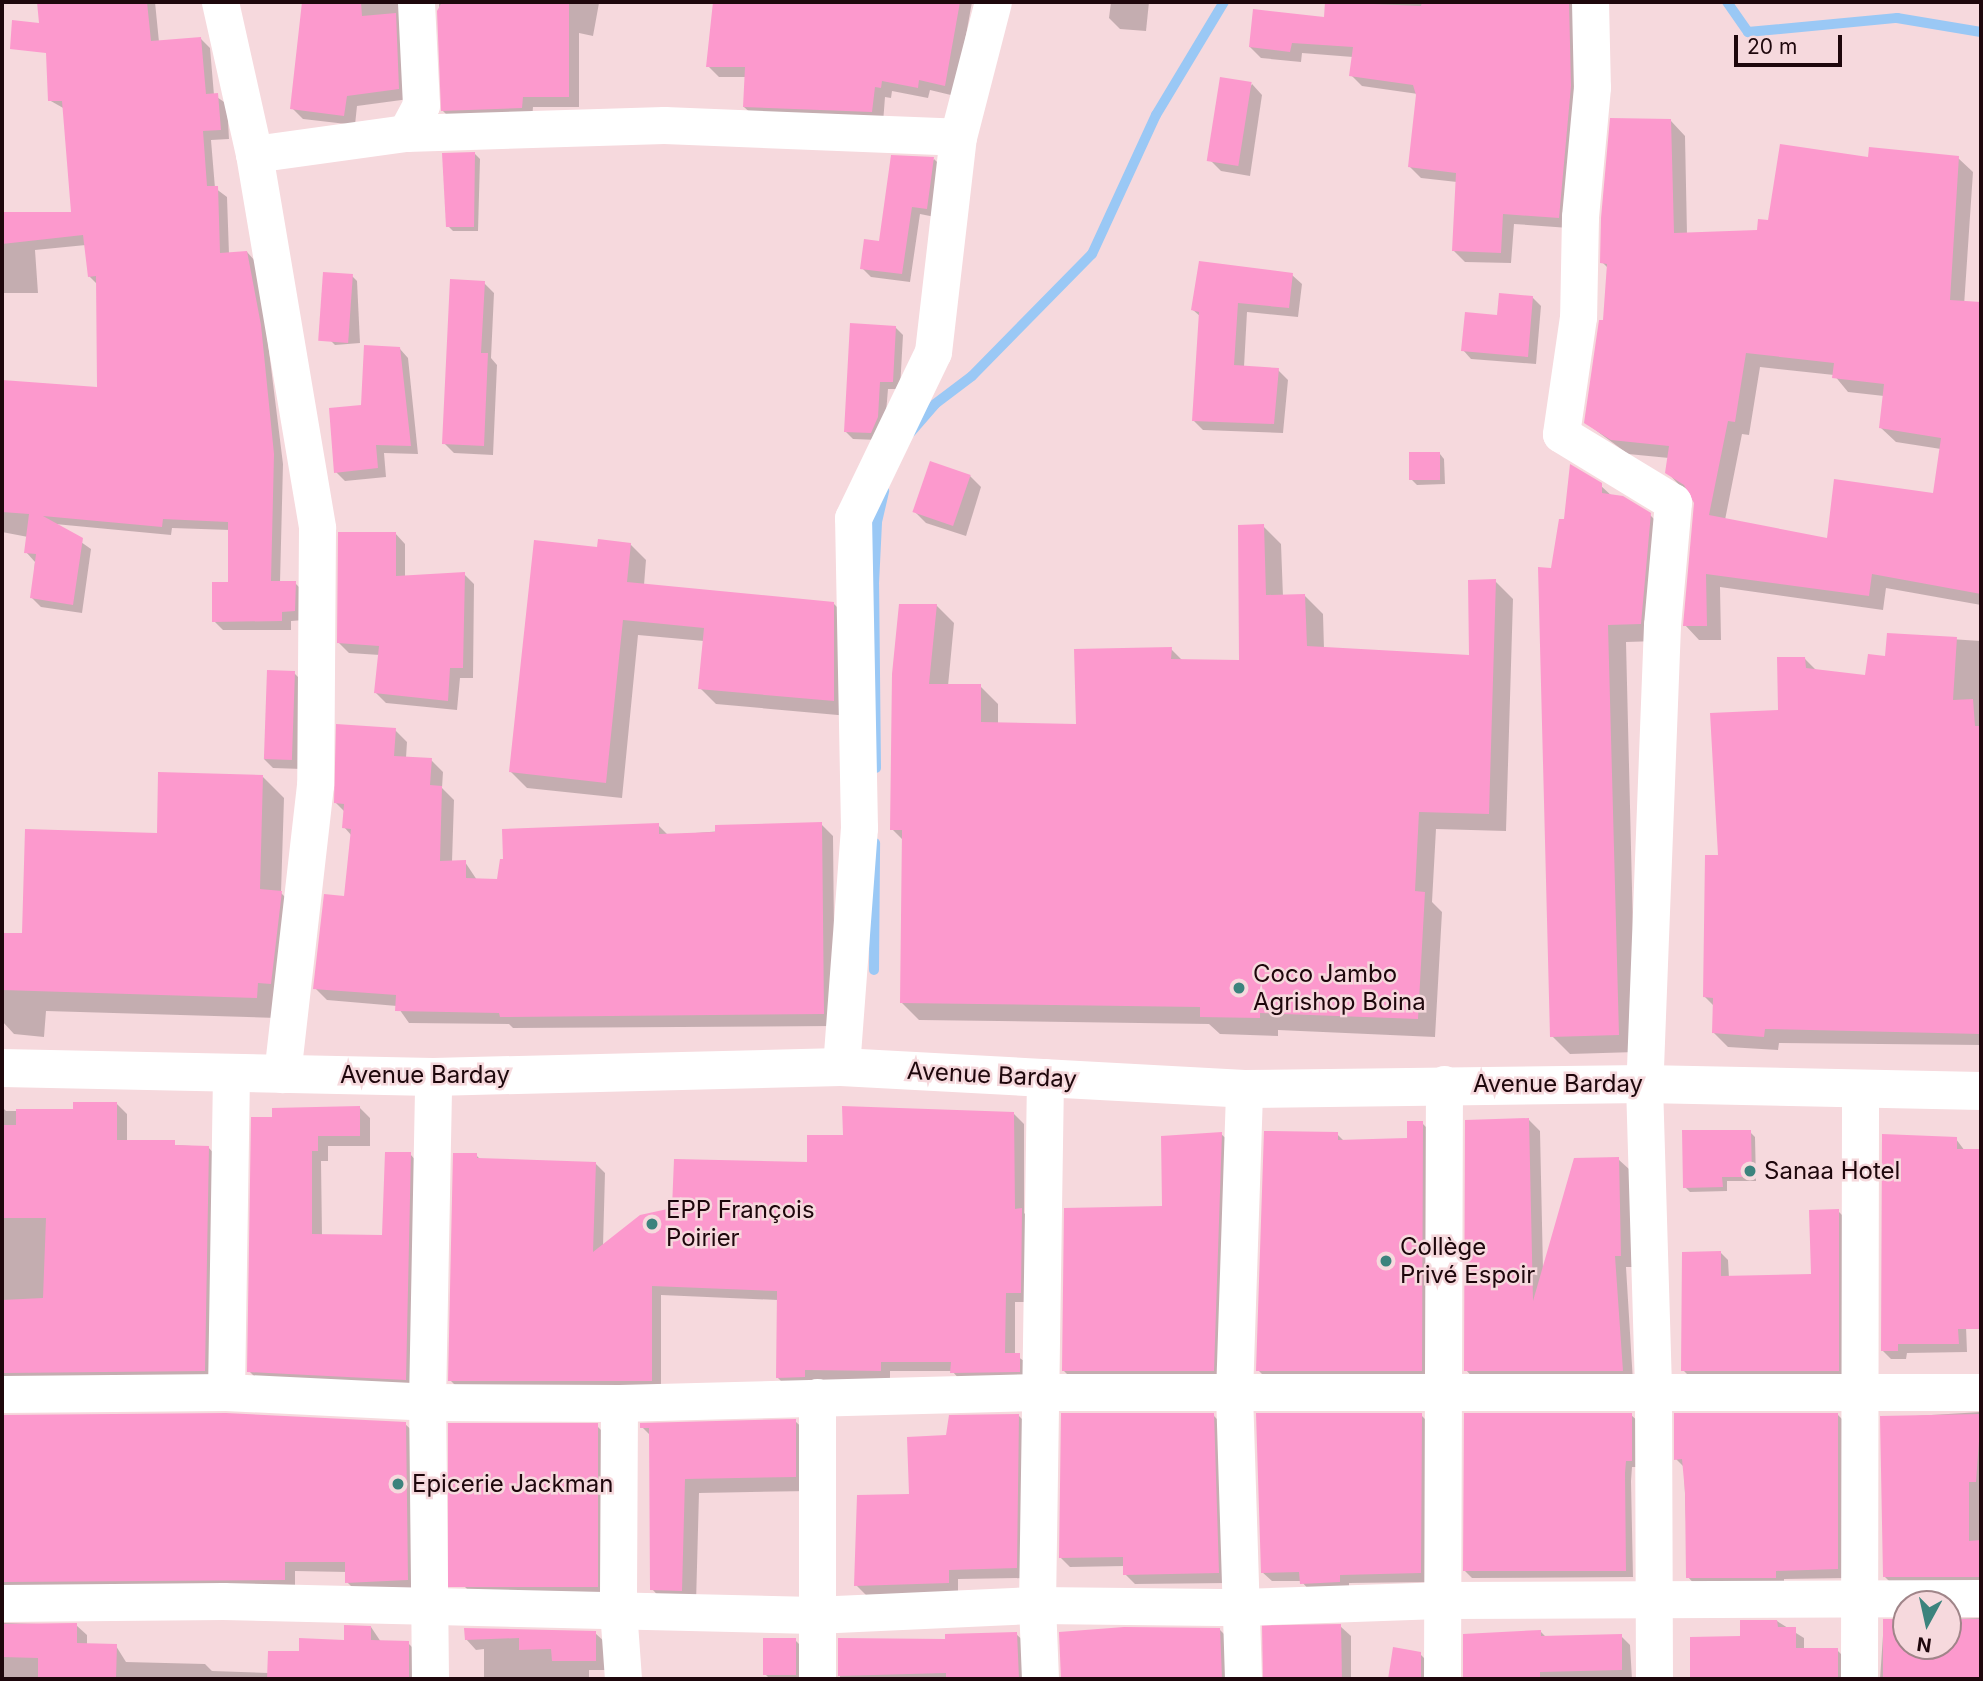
<!DOCTYPE html>
<meta charset="utf-8">
<style>
body{margin:0}
#map{position:relative;width:1983px;height:1681px;overflow:hidden;background:#f6d9dd;font-family:Inter,sans-serif}
div>[style]{position:absolute}
[style*='--x']{left:calc(var(--x)*1px);top:calc(var(--y)*1px);width:calc(var(--w)*1px);rotate:calc(var(--a)*1deg)}
.shadow>*{inset:0;background:#0003}
.stream>*{height:10px;margin:-5px;padding:0 5px;transform-origin:5px;border-radius:5px;background:#9ac8f5}
.building>*{inset:0;background:#fc99cd;transform-origin:0 0}
.minor>*{height:37px;margin:-18.5px;padding:0 18.5px;transform-origin:18.5px;border-radius:18.5px;background:#fff}
.secondary>*{height:38px;margin:-19px;padding:0 19px;transform-origin:19px;border-radius:19px;background:#fff}
.dots>*{width:19px;height:19px;translate:-50% -50%;box-sizing:border-box;border:4px solid #f6d9dd;border-radius:50%}
span{translate:-50% -50%;white-space:nowrap;text-align:center;line-height:1.15;-webkit-text-stroke:5px #f6d9dd;paint-order:stroke}
.poi-label{font-size:24px;color:#1e070c}
.left{translate:0 -50%;text-align:left}
.street-label{font-size:24px;color:#1e070c}
.frame{position:absolute;inset:0;border:4px solid #1e070c;pointer-events:none}
.north{position:absolute;left:1892px;top:1590px;width:70px;height:70px;box-sizing:border-box;background:#f6d9dd;border:2px solid #a08589;border-radius:50%;rotate:188deg;font-size:19px;font-weight:700;line-height:28px;text-align:center;color:#1e070c}
.north::after{content:'';display:block;margin:auto;width:24px;height:32px;background:#3c837d;clip-path:polygon(50% 0,100% 100%,50% 72%,0 100%)}
.scale{position:absolute;left:1734px;top:35px;width:108px;height:32px;box-sizing:border-box;border:4px solid #1e070c;border-top:0;padding-left:9px;font-size:21px;line-height:24px;white-space:nowrap;color:#1e070c;-webkit-text-stroke:5px #f6d9dd;paint-order:stroke}
</style>
<div id="map">
<div class="shadow">
<div style="clip-path:polygon(46px 2px,155px 2px,159px 42px,201px 39px,210px 48px,214px 95px,227px 104px,229px 139px,211px 140px,215px 188px,227px 197px,229px 254px,247px 252px,256px 262px,260px 278px,283px 464px,280px 583px,295px 583px,304px 592px,304px 620px,291px 621px,291px 630px,223px 630px,214px 621px,229px 584px,230px 530px,172px 528px,171px 535px,55px 524px,91px 549px,82px 613px,41px 607px,32px 598px,35px 562px,26px 552px,28px 537px,2px 532px,2px 382px,99px 388px,98px 285px,89px 276px,86px 245px,35px 250px,38px 293px,2px 293px,2px 214px,73px 213px,65px 109px,49px 100px)"></div>
<div style="clip-path:polygon(303px 2px,411px 2px,409px 99px,357px 106px,355px 125px,303px 119px,292px 108px)"></div>
<div style="clip-path:polygon(439px 2px,617px 2px,599px 3px,593px 36px,579px 33px,579px 107px,533px 107px,532px 119px,453px 121px,442px 110px)"></div>
<div style="clip-path:polygon(715px 2px,972px 2px,955px 96px,930px 90px,928px 98px,892px 91px,891px 98px,885px 97px,883px 123px,755px 117px,744px 107px,746px 77px,719px 77px,708px 66px)"></div>
<div style="clip-path:polygon(1111px 2px,1149px 2px,1146px 31px,1120px 29px,1109px 18px)"></div>
<div style="clip-path:polygon(1327px 2px,1583px 2px,1569px 228px,1514px 224px,1511px 263px,1465px 262px,1454px 251px,1457px 182px,1421px 178px,1410px 167px,1418px 94px,1362px 86px,1351px 75px,1353px 57px,1302px 53px,1301px 62px,1261px 58px,1250px 47px,1326px 19px)"></div>
<div style="clip-path:polygon(1252px 84px,1262px 95px,1250px 176px,1221px 171px,1210px 160px)"></div>
<div style="clip-path:polygon(2px 87px,3px 154px,2px 166px)"></div>
<div style="clip-path:polygon(evenodd,1671px 121px,1685px 136px,1687px 234px,1759px 231px,1870px 159px,1958px 158px,1973px 172px,1964px 306px,1981px 307px,1981px 605px,1886px 588px,1883px 610px,1720px 587px,1721px 640px,1699px 640px,1685px 625px,1696px 503px,1667px 472px,1669px 458px,1628px 454px,1586px 423px,1604px 322px,1609px 269px,1602px 262px,1671px 121px,1760px 367px,1834px 375px,1848px 392px,1884px 396px,1881px 428px,1896px 442px,1941px 449px,1935px 495px,1828px 540px,1725px 520px,1742px 434px,1749px 435px,1760px 367px)"></div>
<div style="clip-path:polygon(475px 154px,480px 159px,478px 231px,453px 231px,448px 226px)"></div>
<div style="clip-path:polygon(934px 159px,942px 167px,935px 217px,920px 214px,910px 282px,871px 277px,862px 268px)"></div>
<div style="clip-path:polygon(1292px 275px,1302px 284px,1298px 317px,1247px 312px,1244px 367px,1278px 370px,1288px 380px,1283px 433px,1203px 430px,1194px 421px,1201px 317px,1193px 310px)"></div>
<div style="clip-path:polygon(352px 276px,357px 281px,360px 343px,335px 345px,330px 340px)"></div>
<div style="clip-path:polygon(484px 283px,494px 293px,491px 358px,497px 365px,493px 455px,454px 453px,444px 443px)"></div>
<div style="clip-path:polygon(1532px 297px,1541px 306px,1536px 364px,1471px 359px,1463px 350px,1499px 317px)"></div>
<div style="clip-path:polygon(895px 327px,903px 335px,900px 389px,888px 389px,885px 425px,878px 440px,853px 439px,845px 431px)"></div>
<div style="clip-path:polygon(400px 349px,408px 358px,418px 454px,384px 453px,386px 477px,345px 481px,336px 472px,363px 407px)"></div>
<div style="clip-path:polygon(1440px 454px,1444px 459px,1445px 484px,1417px 485px,1412px 480px)"></div>
<div style="clip-path:polygon(970px 476px,981px 487px,966px 536px,926px 523px,915px 512px)"></div>
<div style="clip-path:polygon(1600px 485px,1613px 497px,1650px 515px,1668px 533px,1658px 641px,1626px 642px,1636px 1052px,1570px 1054px,1552px 1036px,1552px 570px,1566px 521px)"></div>
<div style="clip-path:polygon(1263px 526px,1281px 544px,1283px 597px,1305px 596px,1323px 614px,1324px 649px,1471px 657px,1495px 581px,1513px 599px,1506px 831px,1436px 829px,1432px 902px,1442px 912px,1435px 1037px,1278px 1030px,1278px 1036px,1220px 1034px,1209px 1024px,919px 1020px,901px 1002px,903px 840px,892px 829px,936px 605px,954px 623px,948px 686px,980px 686px,998px 704px,998px 724px,1078px 726px,1171px 649px,1183px 661px,1241px 662px)"></div>
<div style="clip-path:polygon(395px 533px,405px 544px,405px 577px,464px 574px,474px 584px,473px 678px,460px 678px,457px 710px,386px 703px,376px 693px,380px 655px,349px 653px,339px 643px)"></div>
<div style="clip-path:polygon(630px 544px,646px 560px,644px 585px,833px 603px,849px 619px,849px 716px,716px 704px,700px 688px,704px 641px,638px 635px,622px 798px,527px 788px,511px 772px,599px 549px)"></div>
<div style="clip-path:polygon(1888px 635px,1981px 641px,1981px 1045px,1779px 1043px,1778px 1050px,1728px 1047px,1713px 1032px,1715px 1007px,1705px 997px,1720px 857px,1805px 659px,1817px 671px,1867px 677px,1887px 658px)"></div>
<div style="clip-path:polygon(294px 673px,303px 682px,302px 769px,273px 768px,264px 759px)"></div>
<div style="clip-path:polygon(395px 730px,407px 742px,406px 758px,431px 760px,443px 772px,442px 788px,454px 800px,452px 862px,465px 862px,477px 880px,499px 881px,658px 825px,668px 835px,821px 824px,833px 836px,835px 1026px,513px 1028px,509px 1024px,409px 1023px,397px 1006px,327px 1000px,315px 988px,346px 898px,352px 836px,344px 827px,345px 812px,336px 803px)"></div>
<div style="clip-path:polygon(263px 777px,284px 798px,281px 893px,302px 914px,277px 1018px,46px 1011px,44px 1037px,14px 1034px,2px 1021px,2px 935px,24px 935px)"></div>
<div style="clip-path:polygon(116px 1103px,127px 1114px,127px 1142px,208px 1147px,218px 1158px,215px 1381px,2px 1389px,2px 1107px,6px 1111px,75px 1111px)"></div>
<div style="clip-path:polygon(359px 1107px,370px 1118px,370px 1146px,328px 1146px,328px 1161px,321px 1161px,322px 1236px,384px 1237px,410px 1154px,420px 1165px,416px 1390px,260px 1382px,249px 1371px,253px 1119px)"></div>
<div style="clip-path:polygon(1014px 1114px,1024px 1124px,1024px 1213px,1031px 1220px,1030px 1302px,1015px 1302px,1015px 1355px,1029px 1364px,1029px 1381px,962px 1382px,952px 1371px,890px 1371px,890px 1381px,787px 1387px,777px 1377px,778px 1300px,661px 1295px,661px 1390px,460px 1390px,450px 1380px,476px 1155px,481px 1160px,595px 1163px,605px 1173px,603px 1247px,674px 1209px,809px 1164px,844px 1137px)"></div>
<div style="clip-path:polygon(1529px 1120px,1540px 1131px,1543px 1270px,1618px 1159px,1630px 1170px,1632px 1267px,1626px 1267px,1633px 1382px,1477px 1382px,1466px 1370px)"></div>
<div style="clip-path:polygon(1422px 1123px,1429px 1130px,1428px 1377px,1265px 1377px,1258px 1370px,1337px 1134px,1344px 1141px,1409px 1140px)"></div>
<div style="clip-path:polygon(1750px 1132px,1755px 1137px,1756px 1181px,1727px 1181px,1727px 1191px,1690px 1192px,1685px 1187px)"></div>
<div style="clip-path:polygon(1221px 1134px,1230px 1142px,1222px 1379px,1072px 1379px,1063px 1370px,1164px 1208px)"></div>
<div style="clip-path:polygon(1956px 1139px,1965px 1151px,1981px 1150px,1981px 1326px,1966px 1326px,1967px 1352px,1907px 1353px,1906px 1359px,1891px 1359px,1882px 1350px)"></div>
<div style="clip-path:polygon(1838px 1211px,1846px 1219px,1846px 1378px,1691px 1378px,1683px 1370px,1720px 1252px,1728px 1260px,1729px 1278px,1813px 1276px)"></div>
<div style="clip-path:polygon(1981px 1412px,1981px 1587px,1894px 1586px,1885px 1577px,1882px 1418px)"></div>
<div style="clip-path:polygon(226px 1415px,405px 1424px,416px 1434px,417px 1590px,357px 1592px,347px 1582px,347px 1572px,295px 1571px,295px 1590px,2px 1598px,2px 1417px)"></div>
<div style="clip-path:polygon(1018px 1415px,1028px 1425px,1026px 1578px,958px 1579px,958px 1593px,866px 1595px,856px 1585px,951px 1435px)"></div>
<div style="clip-path:polygon(1213px 1415px,1223px 1425px,1228px 1583px,1135px 1584px,1125px 1574px,1125px 1566px,1070px 1567px,1060px 1557px)"></div>
<div style="clip-path:polygon(1421px 1415px,1430px 1424px,1430px 1582px,1349px 1583px,1349px 1591px,1311px 1592px,1301px 1581px,1272px 1581px,1262px 1572px)"></div>
<div style="clip-path:polygon(1631px 1415px,1639px 1422px,1639px 1467px,1632px 1467px,1631px 1481px,1633px 1577px,1472px 1578px,1465px 1571px)"></div>
<div style="clip-path:polygon(1838px 1415px,1847px 1424px,1847px 1578px,1784px 1579px,1784px 1586px,1697px 1587px,1688px 1577px,1684px 1467px,1676px 1459px)"></div>
<div style="clip-path:polygon(795px 1421px,810px 1435px,810px 1491px,699px 1493px,696px 1604px,666px 1604px,652px 1589px,651px 1436px,642px 1427px)"></div>
<div style="clip-path:polygon(597px 1426px,607px 1436px,606px 1598px,473px 1595px,463px 1585px)"></div>
<div style="clip-path:polygon(1981px 1618px,1981px 1679px,1880px 1679px,1884px 1621px,1906px 1620px,1906px 1646px,1948px 1646px,1948px 1619px)"></div>
<div style="clip-path:polygon(1777px 1621px,1804px 1638px,1804px 1650px,1837px 1650px,1846px 1659px,1848px 1679px,1692px 1679px,1692px 1638px,1742px 1637px)"></div>
<div style="clip-path:polygon(2px 1623px,76px 1625px,87px 1635px,87px 1645px,116px 1646px,126px 1662px,205px 1664px,212px 1671px,269px 1673px,301px 1652px,346px 1642px,371px 1627px,381px 1642px,408px 1643px,418px 1653px,418px 1679px,2px 1679px)"></div>
<div style="clip-path:polygon(1340px 1626px,1351px 1636px,1351px 1679px,1264px 1679px,1264px 1629px)"></div>
<div style="clip-path:polygon(1220px 1630px,1230px 1640px,1233px 1679px,1061px 1679px,1061px 1633px)"></div>
<div style="clip-path:polygon(1541px 1632px,1546px 1637px,1621px 1636px,1630px 1645px,1632px 1679px,1463px 1679px,1465px 1636px)"></div>
<div style="clip-path:polygon(595px 1633px,606px 1643px,606px 1670px,589px 1670px,589px 1679px,484px 1679px,484px 1649px,476px 1650px,466px 1639px)"></div>
<div style="clip-path:polygon(1016px 1634px,1027px 1644px,1030px 1679px,840px 1679px,840px 1640px,947px 1641px)"></div>
<div style="clip-path:polygon(795px 1640px,800px 1645px,800px 1679px,770px 1679px,765px 1674px)"></div>
<div style="clip-path:polygon(1395px 1649px,1420px 1654px,1429px 1663px,1431px 1679px,1390px 1679px)"></div>
</div>
<div class="stream">
<div style="--x:1727;--y:2;--w:37;--a:55"></div>
<div style="--x:1748;--y:32;--w:150;--a:-5.4"></div>
<div style="--x:1897;--y:18;--w:85;--a:9.5"></div>
<div style="--x:911;--y:432;--w:37;--a:-49"></div>
<div style="--x:935;--y:404;--w:46;--a:-37.1"></div>
<div style="--x:972;--y:376;--w:171;--a:-45.5"></div>
<div style="--x:1092;--y:254;--w:153;--a:-65.3"></div>
<div style="--x:1156;--y:115;--w:132;--a:-59"></div>
<div style="--x:876;--y:768;--w:184;--a:-90.6"></div>
<div style="--x:874;--y:584;--w:62;--a:-87.2"></div>
<div style="--x:877;--y:522;--w:32;--a:-77"></div>
<div style="--x:874;--y:970;--w:127;--a:-89.5"></div>
</div>
<div class="building">
<div style="clip-path:polygon(37px 2px,147px 2px,151px 41px,201px 37px,206px 94px,218px 93px,221px 130px,203px 131px,207px 186px,218px 186px,220px 253px,247px 251px,261px 325px,274px 454px,271px 581px,296px 581px,295px 611px,282px 612px,282px 621px,212px 622px,212px 582px,228px 582px,228px 522px,163px 519px,162px 527px,43px 516px,83px 538px,73px 605px,30px 598px,36px 554px,24px 553px,29px 514px,2px 512px,2px 380px,97px 387px,96px 276px,88px 277px,83px 235px,2px 244px,2px 212px,71px 212px,62px 101px,48px 101px,46px 53px,10px 49px,12px 20px,39px 23px)"></div>
<div style="clip-path:polygon(302px 2px,361px 2px,362px 16px,396px 13px,399px 89px,347px 96px,344px 116px,290px 109px)"></div>
<div style="clip-path:polygon(442px 2px,569px 2px,569px 97px,523px 97px,522px 108px,441px 111px,437px 11px)"></div>
<div style="clip-path:polygon(713px 2px,960px 2px,945px 86px,919px 80px,918px 88px,882px 81px,881px 88px,875px 87px,872px 112px,743px 107px,745px 67px,706px 67px)"></div>
<div style="clip-path:polygon(1325px 2px,1421px 6px,1422px 2px,1569px 2px,1571px 86px,1559px 218px,1503px 214px,1501px 253px,1452px 251px,1456px 173px,1408px 167px,1416px 95px,1413px 85px,1349px 76px,1353px 47px,1292px 43px,1290px 52px,1249px 47px,1253px 9px,1324px 17px)"></div>
<div style="left:1220px;top:77px;width:32px;height:85px;rotate:9deg"></div>
<div style="clip-path:polygon(evenodd,1610px 118px,1671px 119px,1674px 233px,1757px 230px,1758px 219px,1768px 220px,1780px 144px,1868px 157px,1869px 147px,1959px 156px,1950px 300px,1981px 302px,1981px 594px,1872px 574px,1869px 596px,1706px 574px,1707px 626px,1683px 626px,1694px 503px,1684px 485px,1665px 473px,1669px 446px,1611px 440px,1584px 423px,1599px 320px,1603px 320px,1607px 264px,1600px 263px,1601px 218px,1610px 118px,1746px 353px,1834px 363px,1832px 378px,1884px 384px,1879px 428px,1941px 438px,1933px 493px,1834px 479px,1827px 538px,1709px 515px,1728px 421px,1735px 422px,1746px 353px)"></div>
<div style="clip-path:polygon(475px 152px,474px 227px,446px 227px,442px 153px)"></div>
<div style="clip-path:polygon(891px 155px,934px 157px,927px 209px,912px 207px,902px 274px,860px 269px,864px 239px,879px 241px)"></div>
<div style="clip-path:polygon(1199px 261px,1293px 273px,1289px 308px,1238px 303px,1234px 365px,1279px 368px,1274px 424px,1192px 421px,1199px 312px,1191px 310px)"></div>
<div style="left:323px;top:272px;width:30px;height:69px;rotate:4deg"></div>
<div style="clip-path:polygon(450px 279px,485px 281px,481px 353px,488px 353px,484px 446px,442px 444px)"></div>
<div style="clip-path:polygon(1499px 293px,1533px 296px,1528px 357px,1461px 351px,1465px 312px,1497px 315px)"></div>
<div style="clip-path:polygon(850px 323px,896px 326px,893px 382px,880px 382px,878px 417px,871px 433px,844px 432px)"></div>
<div style="clip-path:polygon(364px 345px,400px 347px,411px 446px,376px 445px,378px 468px,334px 473px,329px 408px,361px 405px)"></div>
<div style="left:1409px;top:452px;width:31px;height:28px"></div>
<div style="left:930px;top:461px;width:43px;height:54px;rotate:19deg"></div>
<div style="clip-path:polygon(1570px 464px,1602px 483px,1602px 493px,1623px 496px,1651px 513px,1641px 624px,1608px 625px,1619px 1035px,1550px 1037px,1538px 567px,1551px 568px,1559px 519px,1564px 519px)"></div>
<div style="clip-path:polygon(1264px 524px,1266px 595px,1305px 594px,1307px 646px,1469px 655px,1468px 580px,1496px 579px,1489px 814px,1419px 812px,1415px 891px,1425px 892px,1418px 1019px,1260px 1013px,1260px 1018px,1200px 1017px,1200px 1007px,900px 1003px,902px 830px,890px 830px,892px 674px,899px 604px,937px 604px,929px 684px,981px 684px,981px 722px,1076px 724px,1074px 649px,1172px 647px,1171px 659px,1239px 660px,1238px 525px)"></div>
<div style="clip-path:polygon(338px 532px,396px 532px,396px 576px,465px 572px,463px 668px,450px 668px,448px 701px,374px 693px,379px 646px,337px 643px)"></div>
<div style="clip-path:polygon(598px 539px,631px 543px,627px 582px,834px 602px,834px 701px,698px 689px,704px 628px,623px 620px,606px 783px,509px 772px,534px 540px,597px 547px)"></div>
<div style="clip-path:polygon(1887px 633px,1957px 637px,1953px 700px,1973px 699px,1975px 726px,1981px 726px,1981px 1034px,1765px 1029px,1764px 1037px,1712px 1033px,1713px 998px,1703px 997px,1705px 855px,1718px 855px,1710px 713px,1778px 710px,1777px 657px,1805px 657px,1806px 668px,1865px 675px,1868px 654px,1885px 656px)"></div>
<div style="left:267px;top:670px;width:28px;height:89px;rotate:2deg"></div>
<div style="clip-path:polygon(336px 724px,396px 728px,394px 756px,432px 758px,430px 785px,442px 786px,440px 861px,466px 860px,466px 878px,497px 879px,500px 859px,503px 859px,502px 829px,659px 823px,659px 834px,715px 832px,715px 825px,822px 822px,824px 1014px,500px 1017px,499px 1013px,395px 1011px,396px 995px,313px 989px,324px 894px,344px 896px,351px 829px,342px 828px,344px 804px,334px 803px)"></div>
<div style="clip-path:polygon(158px 772px,263px 775px,260px 889px,282px 891px,271px 984px,258px 983px,257px 998px,2px 990px,2px 933px,22px 933px,25px 829px,157px 833px)"></div>
<div style="clip-path:polygon(73px 1102px,117px 1102px,117px 1140px,175px 1140px,175px 1145px,209px 1146px,205px 1371px,2px 1373px,2px 1300px,43px 1298px,46px 1218px,2px 1218px,4px 1125px,16px 1125px,16px 1109px,73px 1109px)"></div>
<div style="clip-path:polygon(360px 1106px,360px 1136px,318px 1136px,318px 1151px,312px 1151px,312px 1234px,382px 1235px,385px 1152px,411px 1152px,406px 1380px,247px 1372px,251px 1117px,272px 1117px,272px 1108px)"></div>
<div style="clip-path:polygon(842px 1106px,1014px 1112px,1015px 1209px,1022px 1208px,1021px 1293px,1006px 1293px,1005px 1353px,1020px 1353px,1020px 1372px,950px 1373px,951px 1362px,881px 1362px,881px 1371px,805px 1370px,805px 1377px,776px 1378px,777px 1291px,652px 1286px,652px 1381px,448px 1381px,453px 1153px,477px 1153px,477px 1158px,596px 1162px,593px 1252px,640px 1215px,672px 1208px,674px 1159px,807px 1162px,807px 1135px,843px 1135px)"></div>
<div style="clip-path:polygon(1529px 1118px,1533px 1301px,1574px 1158px,1619px 1157px,1621px 1256px,1615px 1256px,1623px 1371px,1464px 1371px,1465px 1120px)"></div>
<div style="clip-path:polygon(1407px 1121px,1423px 1121px,1422px 1371px,1256px 1371px,1264px 1131px,1338px 1132px,1338px 1140px,1407px 1138px)"></div>
<div style="clip-path:polygon(1682px 1130px,1751px 1130px,1752px 1177px,1722px 1177px,1723px 1187px,1683px 1188px)"></div>
<div style="clip-path:polygon(1222px 1132px,1214px 1371px,1062px 1371px,1064px 1208px,1162px 1206px,1161px 1136px)"></div>
<div style="clip-path:polygon(1882px 1134px,1957px 1137px,1957px 1149px,1981px 1149px,1981px 1329px,1958px 1329px,1959px 1344px,1898px 1344px,1898px 1351px,1881px 1351px)"></div>
<div style="clip-path:polygon(1839px 1209px,1839px 1371px,1681px 1371px,1682px 1252px,1721px 1251px,1721px 1276px,1811px 1274px,1809px 1210px)"></div>
<div style="clip-path:polygon(226px 1413px,406px 1422px,408px 1580px,345px 1583px,345px 1562px,285px 1562px,285px 1580px,2px 1582px,2px 1415px)"></div>
<div style="clip-path:polygon(1061px 1413px,1214px 1413px,1219px 1573px,1123px 1575px,1123px 1557px,1059px 1558px)"></div>
<div style="clip-path:polygon(1256px 1413px,1422px 1413px,1421px 1573px,1340px 1575px,1340px 1582px,1300px 1584px,1299px 1572px,1261px 1573px)"></div>
<div style="clip-path:polygon(1464px 1413px,1632px 1413px,1632px 1461px,1626px 1461px,1625px 1473px,1626px 1571px,1463px 1571px)"></div>
<div style="clip-path:polygon(1674px 1413px,1838px 1413px,1838px 1569px,1776px 1571px,1776px 1578px,1686px 1578px,1685px 1492px,1682px 1459px,1674px 1460px)"></div>
<div style="clip-path:polygon(1019px 1414px,1017px 1568px,949px 1570px,949px 1583px,854px 1586px,857px 1495px,909px 1494px,907px 1437px,946px 1435px,949px 1415px)"></div>
<div style="clip-path:polygon(1981px 1414px,1976px 1482px,1969px 1482px,1969px 1541px,1981px 1540px,1981px 1577px,1883px 1577px,1880px 1416px)"></div>
<div style="clip-path:polygon(796px 1419px,796px 1477px,685px 1479px,682px 1591px,650px 1590px,649px 1428px,640px 1428px,640px 1423px)"></div>
<div style="left:448px;top:1423px;width:150px;height:164px"></div>
<div style="clip-path:polygon(1883px 1619px,1906px 1619px,1906px 1646px,1948px 1646px,1948px 1619px,1981px 1619px,1981px 1679px,1883px 1679px)"></div>
<div style="clip-path:polygon(1740px 1620px,1777px 1620px,1778px 1627px,1796px 1627px,1796px 1648px,1838px 1648px,1838px 1677px,1690px 1679px,1690px 1637px,1740px 1636px)"></div>
<div style="clip-path:polygon(77px 1623px,77px 1643px,117px 1644px,116px 1679px,38px 1679px,38px 1658px,2px 1657px,2px 1624px)"></div>
<div style="left:1341px;top:1624px;width:55px;height:79px;rotate:89deg"></div>
<div style="clip-path:polygon(344px 1625px,371px 1626px,371px 1640px,409px 1641px,409px 1679px,267px 1679px,268px 1651px,299px 1651px,299px 1638px,344px 1640px)"></div>
<div style="clip-path:polygon(1124px 1627px,1220px 1628px,1222px 1679px,1061px 1679px,1059px 1632px)"></div>
<div style="clip-path:polygon(464px 1628px,596px 1631px,596px 1661px,552px 1661px,551px 1649px,519px 1650px,519px 1638px,465px 1640px)"></div>
<div style="clip-path:polygon(1541px 1630px,1541px 1636px,1622px 1634px,1622px 1670px,1540px 1672px,1540px 1679px,1463px 1679px,1463px 1634px)"></div>
<div style="clip-path:polygon(1017px 1632px,1019px 1679px,946px 1679px,946px 1673px,838px 1676px,838px 1638px,945px 1639px,945px 1634px)"></div>
<div style="left:763px;top:1638px;width:33px;height:37px"></div>
<div style="clip-path:polygon(1393px 1647px,1421px 1652px,1421px 1679px,1388px 1679px)"></div>
</div>
<div class="minor">
<div style="--x:220;--y:2;--w:156;--a:77.4"></div>
<div style="--x:254;--y:154;--w:379;--a:80.4"></div>
<div style="--x:317;--y:528;--w:257;--a:90.4"></div>
<div style="--x:315;--y:785;--w:291;--a:96.5"></div>
<div style="--x:1590;--y:2;--w:85;--a:88.7"></div>
<div style="--x:1592;--y:87;--w:131;--a:95.3"></div>
<div style="--x:1580;--y:217;--w:100;--a:91.1"></div>
<div style="--x:1578;--y:317;--w:118;--a:98.3"></div>
<div style="--x:1561;--y:434;--w:131;--a:31.3"></div>
<div style="--x:1673;--y:502;--w:123;--a:95.1"></div>
<div style="--x:1662;--y:625;--w:459;--a:92.2"></div>
<div style="--x:1644;--y:1084;--w:308;--a:88.3"></div>
<div style="--x:1653;--y:1392;--w:287;--a:89.8"></div>
<div style="--x:406;--y:133;--w:32;--a:-62"></div>
<div style="--x:421;--y:105;--w:103;--a:-92.8"></div>
<div style="--x:254;--y:154;--w:153;--a:-7.9"></div>
<div style="--x:406;--y:133;--w:258;--a:-1.8"></div>
<div style="--x:664;--y:125;--w:294;--a:2.3"></div>
<div style="--x:841;--y:1067;--w:240;--a:-85.7"></div>
<div style="--x:859;--y:828;--w:310;--a:-91.1"></div>
<div style="--x:853;--y:518;--w:184;--a:-64.3"></div>
<div style="--x:933;--y:352;--w:216;--a:-83.4"></div>
<div style="--x:958;--y:137;--w:139;--a:-75.5"></div>
<div style="--x:226;--y:1392;--w:319;--a:-89.1"></div>
<div style="--x:2;--y:1394;--w:224;--a:-0.5"></div>
<div style="--x:226;--y:1392;--w:201;--a:2.8"></div>
<div style="--x:427;--y:1402;--w:192;--a:0.3"></div>
<div style="--x:619;--y:1403;--w:424;--a:-1.5"></div>
<div style="--x:1043;--y:1392;--w:938;--a:0"></div>
<div style="--x:817;--y:1397;--w:282;--a:90"></div>
<div style="--x:619;--y:1403;--w:206;--a:90.3"></div>
<div style="--x:618;--y:1609;--w:70;--a:85.9"></div>
<div style="--x:2;--y:1603;--w:221;--a:-0.5"></div>
<div style="--x:223;--y:1601;--w:591;--a:1.36"></div>
<div style="--x:814;--y:1615;--w:223;--a:-2.6"></div>
<div style="--x:1037;--y:1605;--w:205;--a:0.6"></div>
<div style="--x:1242;--y:1607;--w:197;--a:-2"></div>
<div style="--x:1439;--y:1600;--w:542;--a:-0.21"></div>
<div style="--x:430;--y:1679;--w:277;--a:-90.6"></div>
<div style="--x:427;--y:1402;--w:325;--a:-88.9"></div>
<div style="--x:1040;--y:1679;--w:74;--a:-92.3"></div>
<div style="--x:1037;--y:1605;--w:528;--a:-89.13"></div>
<div style="--x:1243;--y:1679;--w:285;--a:-91.8"></div>
<div style="--x:1234;--y:1394;--w:305;--a:-88.1"></div>
<div style="--x:1442;--y:1679;--w:595;--a:-89.81"></div>
<div style="--x:1859;--y:1679;--w:591;--a:-89.9"></div>
</div>
<div class="secondary">
<div style="--x:2;--y:1068;--w:431;--a:1.2"></div>
<div style="--x:433;--y:1077;--w:408;--a:-1.4"></div>
<div style="--x:841;--y:1067;--w:404;--a:3.1"></div>
<div style="--x:1244;--y:1089;--w:400;--a:-0.7"></div>
<div style="--x:1644;--y:1084;--w:337;--a:1.2"></div>
</div>
<div class="dots">
<div style="left:1239px;top:988px;background:#3c837d"></div>
<div style="left:1750px;top:1171px;background:#3c837d"></div>
<div style="left:652px;top:1224px;background:#3c837d"></div>
<div style="left:1386px;top:1261px;background:#3c837d"></div>
<div style="left:398px;top:1484px;background:#3c837d"></div>
</div>
<div class="poi-label">
<span class="left" style="left:1253px;top:988px">Coco Jambo<br>Agrishop Boina</span>
<span class="left" style="left:1764px;top:1171px">Sanaa Hotel</span>
<span class="left" style="left:666px;top:1224px">EPP François<br>Poirier</span>
<span class="left" style="left:1400px;top:1261px">Collège<br>Privé Espoir</span>
<span class="left" style="left:412px;top:1484px">Epicerie Jackman</span>
</div>
<div class="street-label">
<span style="left:425px;top:1075px">Avenue Barday</span>
<span style="left:992px;top:1075px;rotate:3deg">Avenue Barday</span>
<span style="left:1558px;top:1084px">Avenue Barday</span>
</div>
<div class="frame"></div>
<div class="north">N</div>
<div class="scale">20 m</div>
</div>
